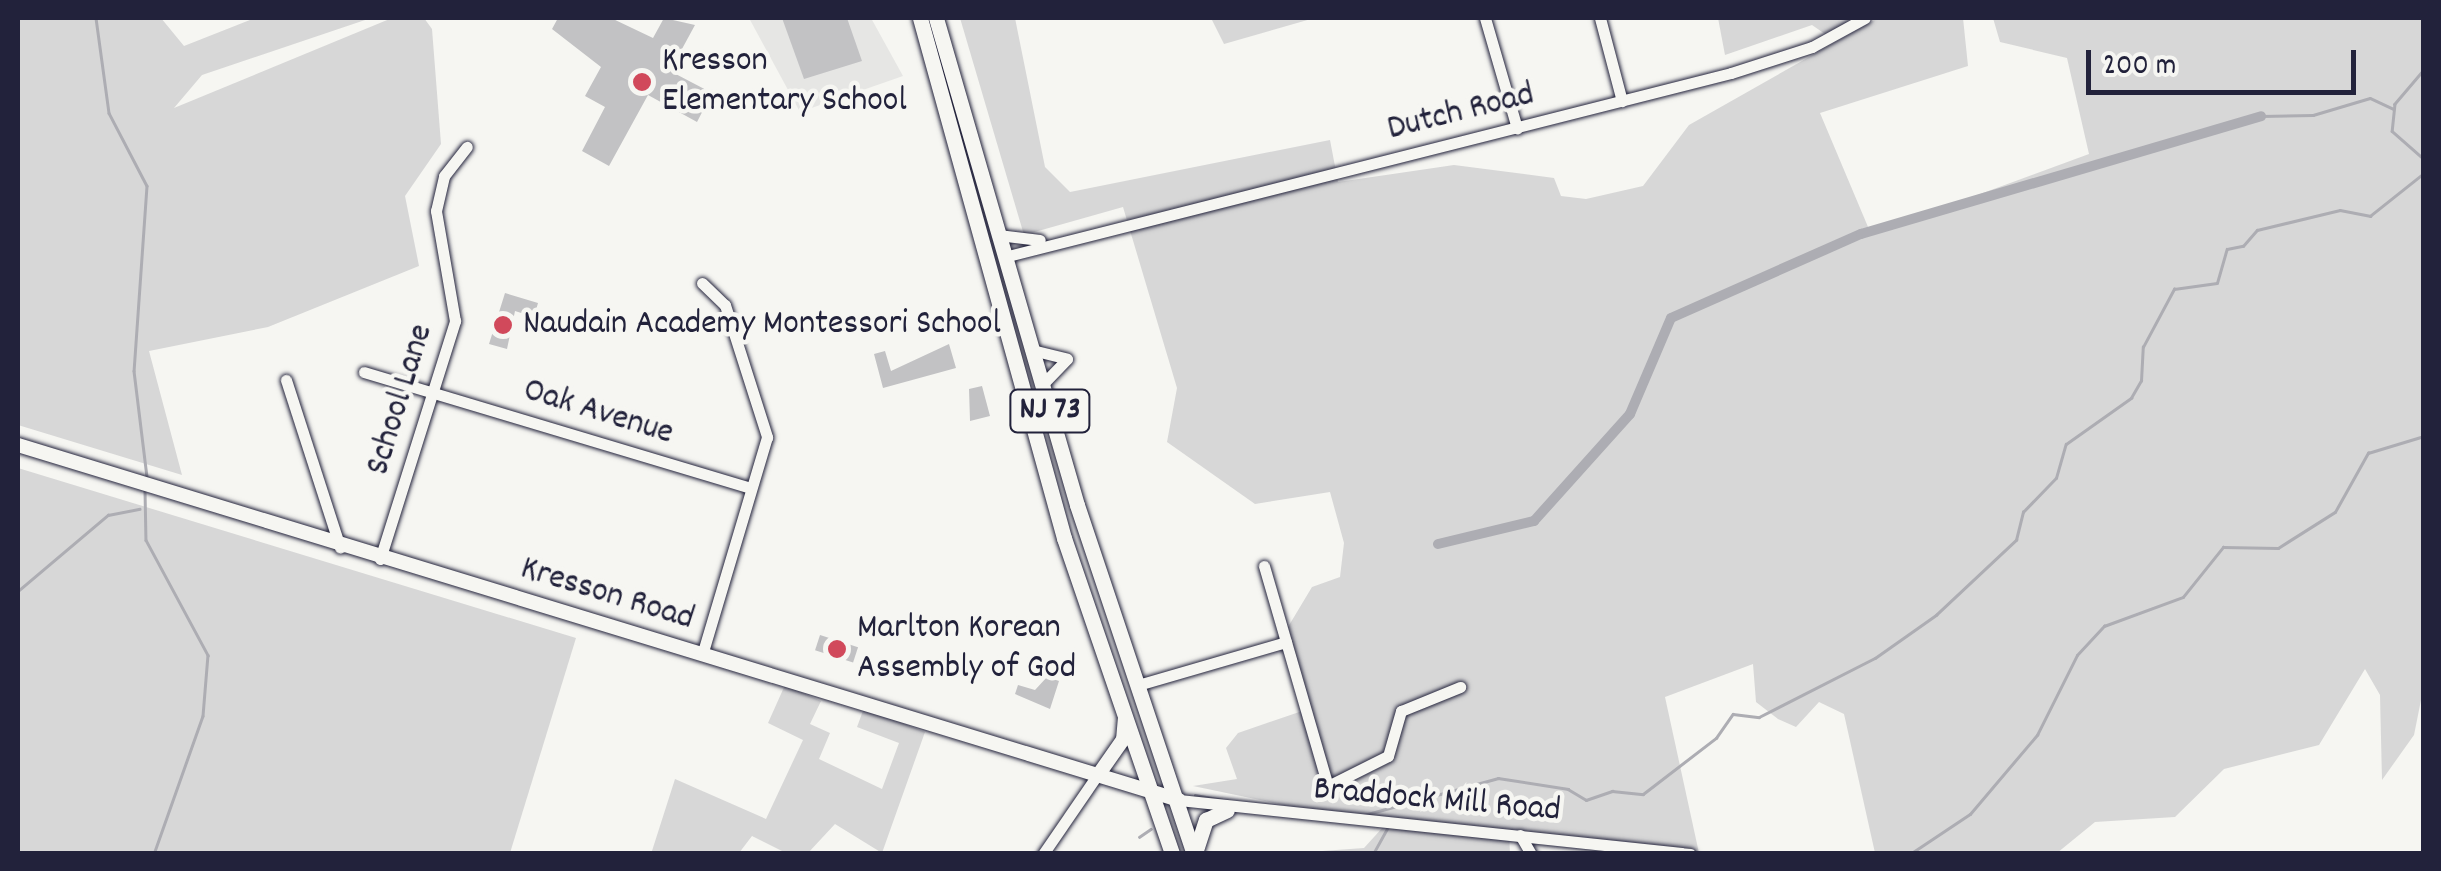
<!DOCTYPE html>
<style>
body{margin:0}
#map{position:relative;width:2441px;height:871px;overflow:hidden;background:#f6f6f2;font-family:Dekko,sans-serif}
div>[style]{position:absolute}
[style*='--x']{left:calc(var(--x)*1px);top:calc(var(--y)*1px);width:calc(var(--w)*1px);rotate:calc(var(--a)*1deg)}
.built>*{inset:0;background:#e6e6e4}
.green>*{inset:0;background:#d7d7d7}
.stream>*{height:2.5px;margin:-1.25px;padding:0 1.25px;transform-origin:1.25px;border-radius:1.25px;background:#adadb3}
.canal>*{height:10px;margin:-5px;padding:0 5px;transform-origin:5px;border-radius:5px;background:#adadb3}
.building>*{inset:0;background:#c2c2c4;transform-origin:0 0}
.roads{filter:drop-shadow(0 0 2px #22223b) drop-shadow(0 0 2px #22223b)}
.minor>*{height:11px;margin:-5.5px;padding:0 5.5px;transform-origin:5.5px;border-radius:5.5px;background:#f6f6f2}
.major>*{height:14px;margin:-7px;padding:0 7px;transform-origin:7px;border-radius:7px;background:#f6f6f2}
.highway>*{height:15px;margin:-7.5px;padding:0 7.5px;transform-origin:7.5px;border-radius:7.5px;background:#f6f6f2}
.dots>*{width:28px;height:28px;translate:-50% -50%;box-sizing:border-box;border:5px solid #f6f6f2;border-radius:50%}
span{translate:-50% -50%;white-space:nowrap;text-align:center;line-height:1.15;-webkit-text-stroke:9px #f6f6f2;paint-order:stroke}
.shield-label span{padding:2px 8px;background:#f6f6f2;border:2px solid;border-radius:8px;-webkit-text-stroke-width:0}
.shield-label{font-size:32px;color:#22223b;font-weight:700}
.poi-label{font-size:35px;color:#22223b}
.left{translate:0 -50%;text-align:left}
.street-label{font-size:35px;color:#22223b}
.frame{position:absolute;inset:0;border:20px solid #22223b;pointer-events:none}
.scale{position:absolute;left:2086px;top:50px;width:270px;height:45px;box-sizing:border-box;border:5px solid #22223b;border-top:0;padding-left:12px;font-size:30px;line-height:35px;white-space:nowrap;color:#22223b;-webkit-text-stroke:8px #f6f6f2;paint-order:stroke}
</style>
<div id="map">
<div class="built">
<div style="clip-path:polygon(749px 18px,871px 18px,903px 76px,800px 112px)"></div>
</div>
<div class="green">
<div style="clip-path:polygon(18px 18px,161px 18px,184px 46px,255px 18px,371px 18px,202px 75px,174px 108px,392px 18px,424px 18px,432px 29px,441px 144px,405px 196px,419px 266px,268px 327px,149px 351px,182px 475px,18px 425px)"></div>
<div style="clip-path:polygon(960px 18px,1015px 18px,1045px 167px,1070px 192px,1330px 140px,1338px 182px,1454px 165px,1554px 178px,1561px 196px,1586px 199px,1643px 186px,1689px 125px,1878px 18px,1963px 18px,1968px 66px,1820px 113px,1871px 234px,2089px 154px,2067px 58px,2000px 42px,1993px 18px,2423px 18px,2424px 685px,2414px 735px,2382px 780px,2380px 695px,2365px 669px,2319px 745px,2224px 769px,2175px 817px,2095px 822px,2057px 853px,1875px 853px,1844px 714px,1819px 702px,1796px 727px,1778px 719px,1756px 702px,1753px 664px,1665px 697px,1699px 853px,1509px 834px,1510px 853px,1294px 853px,1364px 848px,1384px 826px,1193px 786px,1237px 779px,1226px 748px,1238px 733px,1308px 709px,1288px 627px,1312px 587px,1340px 577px,1344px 543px,1330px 492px,1255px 504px,1167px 442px,1177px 388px,1123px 207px,1024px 235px)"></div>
<div style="clip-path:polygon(1211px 18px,1311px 18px,1311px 19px,1224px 44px)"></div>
<div style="clip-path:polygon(1718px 18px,1855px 18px,1825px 34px,1812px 25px,1725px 55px)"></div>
<div style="clip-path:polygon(18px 468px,576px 638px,510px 853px,18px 853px)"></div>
<div style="clip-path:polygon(785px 685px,821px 701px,810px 724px,830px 733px,819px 759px,882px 789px,899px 743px,857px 727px,864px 708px,925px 732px,882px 853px,835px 824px,808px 853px,786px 853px,752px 836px,739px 853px,651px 854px,675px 779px,766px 819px,803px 740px,768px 723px)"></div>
</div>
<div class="stream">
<div style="--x:96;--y:18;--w:96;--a:82.2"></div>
<div style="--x:109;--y:113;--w:82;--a:62.5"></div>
<div style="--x:147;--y:186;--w:185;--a:94"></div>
<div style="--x:134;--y:371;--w:107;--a:83"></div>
<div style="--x:2424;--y:70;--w:45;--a:130.5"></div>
<div style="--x:2395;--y:104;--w:27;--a:96"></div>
<div style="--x:2392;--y:131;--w:43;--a:41.2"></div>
<div style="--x:2261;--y:116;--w:52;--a:-1.1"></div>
<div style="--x:2313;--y:115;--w:59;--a:-16.6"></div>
<div style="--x:2370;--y:98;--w:26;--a:25"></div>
<div style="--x:145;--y:490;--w:50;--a:88.9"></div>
<div style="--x:146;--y:540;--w:131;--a:61.7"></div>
<div style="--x:208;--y:655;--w:61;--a:94.7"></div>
<div style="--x:203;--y:716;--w:146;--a:109.5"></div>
<div style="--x:18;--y:591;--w:118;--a:-40.2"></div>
<div style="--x:108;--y:515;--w:32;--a:-11"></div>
<div style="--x:1195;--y:795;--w:35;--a:10"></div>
<div style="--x:1364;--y:815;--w:139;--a:-15.4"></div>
<div style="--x:1498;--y:778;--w:71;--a:8.9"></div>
<div style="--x:1568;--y:789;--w:21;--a:31"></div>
<div style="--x:1586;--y:800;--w:28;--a:-19"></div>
<div style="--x:1612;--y:791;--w:31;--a:6"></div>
<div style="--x:1643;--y:794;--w:92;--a:-37.5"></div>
<div style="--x:1716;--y:738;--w:29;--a:-55"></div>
<div style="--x:1733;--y:714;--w:26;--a:7"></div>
<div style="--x:1759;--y:717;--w:130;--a:-27"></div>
<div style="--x:1875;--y:658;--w:75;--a:-35.2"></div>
<div style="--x:1936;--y:615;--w:110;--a:-43.2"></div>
<div style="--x:2016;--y:540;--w:29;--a:-76"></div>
<div style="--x:2023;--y:512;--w:47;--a:-45.9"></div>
<div style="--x:2056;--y:478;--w:35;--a:-74"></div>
<div style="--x:2066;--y:444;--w:80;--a:-35.3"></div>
<div style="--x:2131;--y:398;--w:20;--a:-60"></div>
<div style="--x:2141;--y:381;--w:34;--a:-87"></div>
<div style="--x:2143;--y:347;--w:66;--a:-61.9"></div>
<div style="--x:2174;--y:289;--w:43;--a:-7.9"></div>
<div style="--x:2217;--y:283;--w:35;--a:-74"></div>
<div style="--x:2227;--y:249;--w:16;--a:-11"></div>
<div style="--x:2243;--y:246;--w:21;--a:-49"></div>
<div style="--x:2257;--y:230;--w:85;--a:-13.5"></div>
<div style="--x:2340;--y:210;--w:31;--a:11"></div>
<div style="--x:2370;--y:216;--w:69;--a:-38.5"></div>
<div style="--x:1139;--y:837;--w:14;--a:-34"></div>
<div style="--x:1373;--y:854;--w:33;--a:-61"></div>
<div style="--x:1910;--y:854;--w:72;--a:-33.7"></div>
<div style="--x:1970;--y:814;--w:104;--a:-49.7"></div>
<div style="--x:2037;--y:735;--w:89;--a:-63.4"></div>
<div style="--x:2077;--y:655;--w:40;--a:-47"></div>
<div style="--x:2104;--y:626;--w:84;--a:-20.2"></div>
<div style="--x:2183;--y:597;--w:64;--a:-51.3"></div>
<div style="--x:2223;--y:547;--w:55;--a:1"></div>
<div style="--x:2278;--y:548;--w:67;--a:-32.3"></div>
<div style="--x:2335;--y:512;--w:68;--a:-60.8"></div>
<div style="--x:2368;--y:453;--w:59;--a:-16.9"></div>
</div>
<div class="canal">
<div style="--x:1438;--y:544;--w:99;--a:-13.5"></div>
<div style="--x:1534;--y:521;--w:144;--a:-48.1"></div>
<div style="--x:1630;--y:414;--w:104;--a:-66.9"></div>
<div style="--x:1671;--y:318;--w:208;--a:-23.9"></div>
<div style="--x:1861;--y:234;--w:417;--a:-16.4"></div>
</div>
<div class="building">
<div style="clip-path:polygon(558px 18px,611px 18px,653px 38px,664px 18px,695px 25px,670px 71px,712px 93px,697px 122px,648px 95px,609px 166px,582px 151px,605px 107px,585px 96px,601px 67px,552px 29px)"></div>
<div style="clip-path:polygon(782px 18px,847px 18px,862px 61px,804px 79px)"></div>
<div style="clip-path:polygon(505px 293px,538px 303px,534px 317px,515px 311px,507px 349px,489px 344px)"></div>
<div style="clip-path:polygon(949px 344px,956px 368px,883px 388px,874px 354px,885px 351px,891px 371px)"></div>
<div style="clip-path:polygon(982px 386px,990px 416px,970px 421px,969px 389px)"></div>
<div style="left:820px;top:635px;width:40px;height:16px;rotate:18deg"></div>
<div style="clip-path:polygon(1047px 677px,1059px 681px,1050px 709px,1015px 694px,1018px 685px,1035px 690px)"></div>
</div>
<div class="roads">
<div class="minor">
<div style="--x:1485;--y:18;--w:115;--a:73.8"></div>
<div style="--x:1600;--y:18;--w:86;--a:75.2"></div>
<div style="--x:998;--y:235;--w:42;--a:6.8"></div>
<div style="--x:1004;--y:257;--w:750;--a:-14.2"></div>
<div style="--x:1731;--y:73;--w:85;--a:-17.8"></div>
<div style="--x:1812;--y:47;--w:60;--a:-28.7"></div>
<div style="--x:702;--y:283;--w:32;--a:44"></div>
<div style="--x:725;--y:305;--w:139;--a:72.3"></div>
<div style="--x:767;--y:437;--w:227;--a:106.6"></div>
<div style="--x:1032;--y:350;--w:36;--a:14"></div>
<div style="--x:1067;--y:359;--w:36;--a:134"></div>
<div style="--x:364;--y:372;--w:400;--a:16.7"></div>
<div style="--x:286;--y:380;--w:176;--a:72.1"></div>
<div style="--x:380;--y:559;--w:250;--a:-72.5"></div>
<div style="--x:455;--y:321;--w:112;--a:-99.8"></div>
<div style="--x:436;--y:211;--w:36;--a:-77"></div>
<div style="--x:444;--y:176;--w:37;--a:-52"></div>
<div style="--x:1264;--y:566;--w:229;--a:73.8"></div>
<div style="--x:1328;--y:786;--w:67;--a:-26.6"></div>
<div style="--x:1388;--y:756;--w:47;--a:-73.9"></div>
<div style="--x:1401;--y:711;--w:64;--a:-22.1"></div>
<div style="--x:1138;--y:685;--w:154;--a:-16.2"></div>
<div style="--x:1179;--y:800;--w:514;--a:6.03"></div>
<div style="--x:1520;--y:835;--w:22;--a:60"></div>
<div style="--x:1043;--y:854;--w:101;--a:-55.5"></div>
</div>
<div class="major">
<div style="--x:18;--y:445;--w:1214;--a:17"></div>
<div style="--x:1101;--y:771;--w:38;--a:-55"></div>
<div style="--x:1123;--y:740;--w:21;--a:-85"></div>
</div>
<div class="highway">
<div style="--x:920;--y:18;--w:540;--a:74.52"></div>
<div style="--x:1064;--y:538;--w:334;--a:71.1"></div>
<div style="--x:936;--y:18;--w:507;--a:73.85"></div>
<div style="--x:1077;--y:505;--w:368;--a:71.5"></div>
<div style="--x:1196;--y:850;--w:32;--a:-72"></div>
<div style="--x:1206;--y:820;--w:23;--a:-25"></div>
</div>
</div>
<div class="dots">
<div style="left:642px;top:82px;background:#d1495b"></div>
<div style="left:503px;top:325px;background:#d1495b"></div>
<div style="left:837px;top:649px;background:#d1495b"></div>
</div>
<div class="shield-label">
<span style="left:1050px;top:411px">NJ 73</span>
</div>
<div class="poi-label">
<span class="left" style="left:662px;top:82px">Kresson<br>Elementary School</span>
<span class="left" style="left:523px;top:325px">Naudain Academy Montessori School</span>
<span class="left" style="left:857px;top:649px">Marlton Korean<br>Assembly of God</span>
</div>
<div class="street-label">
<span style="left:1461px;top:113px;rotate:-14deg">Dutch Road</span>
<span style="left:401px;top:400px;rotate:-73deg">School Lane</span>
<span style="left:598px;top:413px;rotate:17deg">Oak Avenue</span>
<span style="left:607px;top:595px;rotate:17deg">Kresson Road</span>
<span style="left:1437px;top:801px;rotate:5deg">Braddock Mill Road</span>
</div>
<div class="frame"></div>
<div class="scale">200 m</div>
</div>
